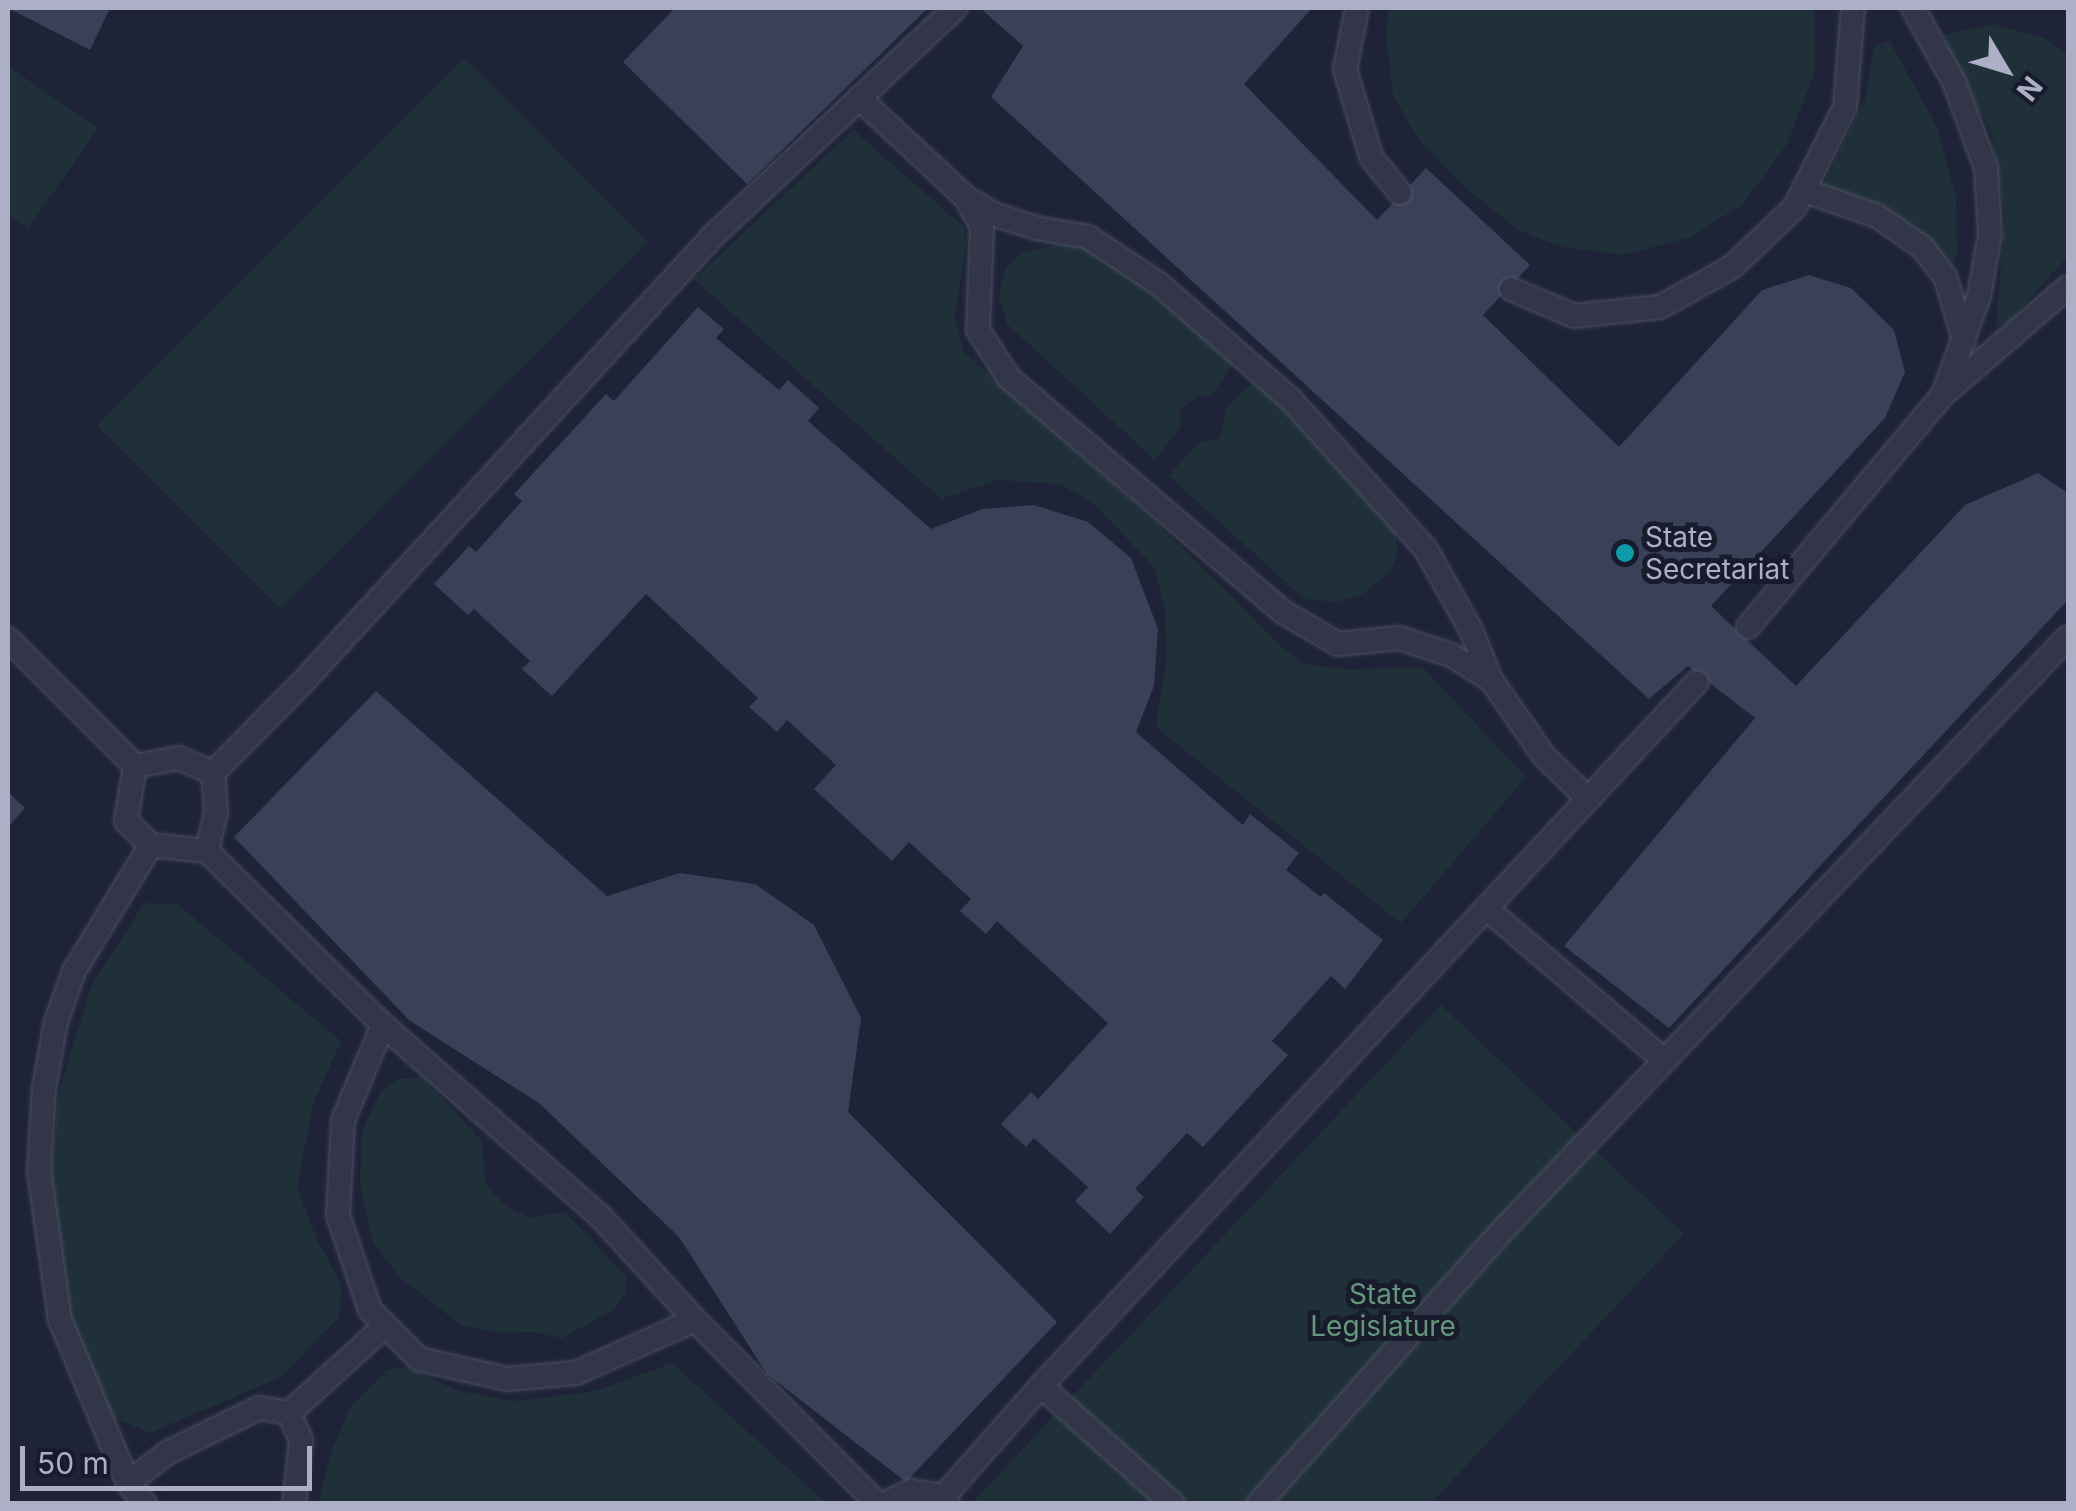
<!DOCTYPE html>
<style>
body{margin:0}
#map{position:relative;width:2076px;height:1511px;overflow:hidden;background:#1e2337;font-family:Inter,sans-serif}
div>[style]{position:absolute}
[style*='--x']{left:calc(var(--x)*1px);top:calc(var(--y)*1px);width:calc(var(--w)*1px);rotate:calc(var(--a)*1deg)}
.green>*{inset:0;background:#203038;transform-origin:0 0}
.building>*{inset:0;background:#3a4058}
.roads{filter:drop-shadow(0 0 2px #4d5063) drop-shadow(0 0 2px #4d5063)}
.lane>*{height:22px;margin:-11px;padding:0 11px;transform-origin:11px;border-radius:11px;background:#323648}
.dots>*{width:28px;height:28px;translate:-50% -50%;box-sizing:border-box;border:5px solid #181b2c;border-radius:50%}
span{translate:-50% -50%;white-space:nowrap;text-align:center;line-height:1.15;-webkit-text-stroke:10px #181b2c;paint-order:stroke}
.poi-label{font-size:28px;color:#acafc5}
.left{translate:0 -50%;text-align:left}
.park-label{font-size:28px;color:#63967b}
.frame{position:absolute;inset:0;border:10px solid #acafc5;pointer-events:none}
.north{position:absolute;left:1956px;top:20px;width:100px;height:100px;-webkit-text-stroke:8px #181b2c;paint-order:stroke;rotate:128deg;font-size:28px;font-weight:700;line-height:40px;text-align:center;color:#acafc5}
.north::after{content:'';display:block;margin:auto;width:35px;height:45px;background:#acafc5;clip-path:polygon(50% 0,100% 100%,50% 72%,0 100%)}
.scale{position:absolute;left:20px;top:1446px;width:292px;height:45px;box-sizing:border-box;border:5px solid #acafc5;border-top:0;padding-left:12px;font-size:30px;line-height:35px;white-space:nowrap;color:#acafc5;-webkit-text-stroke:8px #181b2c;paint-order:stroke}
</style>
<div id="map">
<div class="green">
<div style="clip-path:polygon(1389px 8px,1814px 8px,1815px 71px,1787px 144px,1742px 205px,1688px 238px,1623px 255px,1562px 247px,1520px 231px,1467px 189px,1421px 142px,1393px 96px,1386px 33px)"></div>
<div style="clip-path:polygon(1993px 24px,2045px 38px,2068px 55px,2068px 256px,2011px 320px,1996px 326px,2005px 215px,1992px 134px,1949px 57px,1944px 35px)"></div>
<div style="clip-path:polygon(1889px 40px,1937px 127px,1956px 197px,1957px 253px,1949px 277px,1897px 227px,1819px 195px,1865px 99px,1874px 47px)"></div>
<div style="left:465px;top:58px;width:259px;height:520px;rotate:45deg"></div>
<div style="clip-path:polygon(8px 66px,98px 128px,28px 229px,8px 215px)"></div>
<div style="clip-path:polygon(853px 130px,964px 227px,966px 246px,954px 317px,964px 352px,1159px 525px,1284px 649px,1304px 664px,1344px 669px,1423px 668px,1526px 777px,1401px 923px,1156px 727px,1167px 657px,1165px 609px,1154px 567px,1093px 503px,1060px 484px,998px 480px,941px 499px,694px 279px)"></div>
<div style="clip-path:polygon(1061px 244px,1091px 246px,1235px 361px,1211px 396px,1199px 395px,1179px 410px,1181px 426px,1155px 460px,1007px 324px,999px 297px,1005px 270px,1021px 253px)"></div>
<div style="clip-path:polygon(1256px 378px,1391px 512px,1398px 548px,1391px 571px,1365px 593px,1337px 602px,1304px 599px,1169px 476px,1197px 443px,1220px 438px,1227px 407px)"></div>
<div style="clip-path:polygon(144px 903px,177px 904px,341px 1041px,314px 1101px,297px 1187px,318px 1242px,342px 1285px,339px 1317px,281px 1377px,150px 1433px,113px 1417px,78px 1345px,59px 1286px,48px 1212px,59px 1092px,91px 987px)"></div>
<div style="clip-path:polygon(1441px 1005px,1684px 1234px,1431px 1503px,971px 1504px)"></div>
<div style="clip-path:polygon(423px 1078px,482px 1141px,485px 1183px,504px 1205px,530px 1218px,565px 1212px,626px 1276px,626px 1293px,613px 1310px,562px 1338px,532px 1332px,501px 1333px,461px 1325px,398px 1276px,373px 1241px,360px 1185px,362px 1130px,381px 1091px,398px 1079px)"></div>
<div style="clip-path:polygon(672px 1363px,826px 1503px,318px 1503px,332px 1450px,351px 1406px,387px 1370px,405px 1366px,458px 1391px,517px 1401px,596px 1391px)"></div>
</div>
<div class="building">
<div style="clip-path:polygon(8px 8px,110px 8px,90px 50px)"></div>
<div style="clip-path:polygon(675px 8px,928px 8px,747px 184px,623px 62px)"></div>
<div style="clip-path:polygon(980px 8px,1312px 8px,1244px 84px,1377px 220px,1426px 168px,1530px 265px,1483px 315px,1619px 447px,1762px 290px,1809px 275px,1851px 288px,1894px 330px,1905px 372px,1885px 418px,1711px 606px,1796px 686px,1965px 505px,2038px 473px,2068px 493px,2068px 600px,1669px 1028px,1564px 946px,1755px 718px,1688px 666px,1649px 699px,991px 97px,1023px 46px)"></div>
<div style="clip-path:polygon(698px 307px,724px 329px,716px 338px,779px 390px,788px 380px,819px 408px,808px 421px,931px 529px,982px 509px,1034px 505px,1088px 522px,1131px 558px,1158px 629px,1154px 686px,1136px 732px,1243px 825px,1250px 814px,1299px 853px,1286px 870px,1321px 897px,1324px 893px,1383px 940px,1345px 989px,1331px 976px,1272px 1041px,1288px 1055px,1203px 1147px,1187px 1133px,1135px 1189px,1144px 1197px,1110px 1234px,1075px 1201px,1088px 1187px,1034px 1138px,1026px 1147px,1001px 1124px,1031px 1092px,1038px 1099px,1108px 1023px,997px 921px,986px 934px,960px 911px,971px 899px,909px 842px,892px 861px,814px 789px,836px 765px,787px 720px,777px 732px,749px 707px,758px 698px,646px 594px,552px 696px,522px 669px,530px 661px,474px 609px,468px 615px,434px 584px,469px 546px,476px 552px,522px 501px,514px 494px,606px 394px,614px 401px)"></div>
<div style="clip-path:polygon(376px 691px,607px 896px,680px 873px,755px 884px,814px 925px,861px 1018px,848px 1112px,1057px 1322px,906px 1482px,767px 1374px,679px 1237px,540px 1104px,409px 1020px,234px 837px)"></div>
<div style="clip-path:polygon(8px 792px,25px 808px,8px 827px)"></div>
</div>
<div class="roads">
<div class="lane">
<div style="--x:1357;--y:8;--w:62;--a:101.1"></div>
<div style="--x:1345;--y:69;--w:92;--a:73.5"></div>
<div style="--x:1371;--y:157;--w:46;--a:51.1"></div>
<div style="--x:859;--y:98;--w:145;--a:43"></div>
<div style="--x:965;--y:197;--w:33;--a:31"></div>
<div style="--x:993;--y:214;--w:45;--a:18"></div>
<div style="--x:1036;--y:228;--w:53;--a:9.8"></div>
<div style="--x:1088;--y:237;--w:85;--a:33.5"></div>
<div style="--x:1159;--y:284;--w:177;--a:41.3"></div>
<div style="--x:1292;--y:401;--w:198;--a:47.9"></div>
<div style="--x:1425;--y:548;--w:94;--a:60.7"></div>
<div style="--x:1471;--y:630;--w:54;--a:68.2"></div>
<div style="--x:1491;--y:680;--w:93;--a:55.1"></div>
<div style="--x:1544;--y:756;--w:62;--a:44.3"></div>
<div style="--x:1803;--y:190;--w:78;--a:19.4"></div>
<div style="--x:1877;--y:216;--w:55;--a:34.6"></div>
<div style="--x:1922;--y:247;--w:37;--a:52"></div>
<div style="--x:1945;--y:276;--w:66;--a:73.2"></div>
<div style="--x:968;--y:202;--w:28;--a:60"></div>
<div style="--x:982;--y:226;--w:104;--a:92.2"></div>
<div style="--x:978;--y:330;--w:57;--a:57.1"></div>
<div style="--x:1009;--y:378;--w:360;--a:40.5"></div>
<div style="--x:1283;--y:612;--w:64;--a:30.2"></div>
<div style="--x:1338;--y:644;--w:61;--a:-5.6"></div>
<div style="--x:1399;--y:638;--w:55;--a:18.1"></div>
<div style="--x:1451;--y:655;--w:47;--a:32"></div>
<div style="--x:1511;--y:289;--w:69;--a:23.2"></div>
<div style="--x:1574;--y:316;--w:86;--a:-6"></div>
<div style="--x:1660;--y:307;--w:82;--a:-29.1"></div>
<div style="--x:1732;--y:267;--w:87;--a:-43.6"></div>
<div style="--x:1795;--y:207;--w:112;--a:-63.4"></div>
<div style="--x:1845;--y:107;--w:99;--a:-85.4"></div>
<div style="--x:1945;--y:393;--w:162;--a:-40.8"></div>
<div style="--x:1748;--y:627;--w:303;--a:-50"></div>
<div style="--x:1943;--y:395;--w:105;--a:-70"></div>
<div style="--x:1979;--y:296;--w:63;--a:-79.9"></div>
<div style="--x:1990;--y:234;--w:66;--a:-93.5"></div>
<div style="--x:1986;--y:168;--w:92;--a:-110.4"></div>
<div style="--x:1954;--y:82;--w:85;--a:-119"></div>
<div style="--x:8;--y:639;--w:180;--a:45"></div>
<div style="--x:213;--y:773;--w:128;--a:-45.3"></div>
<div style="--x:303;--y:682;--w:609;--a:-47.4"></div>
<div style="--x:715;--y:234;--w:330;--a:-43.2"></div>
<div style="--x:207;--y:851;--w:40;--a:-77"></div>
<div style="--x:216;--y:812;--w:39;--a:-94"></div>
<div style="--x:213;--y:773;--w:37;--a:-156"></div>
<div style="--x:179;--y:758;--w:45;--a:169.7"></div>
<div style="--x:135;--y:766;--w:56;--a:99.3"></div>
<div style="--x:126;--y:821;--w:35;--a:44"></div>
<div style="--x:151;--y:845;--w:56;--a:6.1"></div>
<div style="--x:207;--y:851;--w:247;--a:44.7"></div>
<div style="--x:383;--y:1025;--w:289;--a:41.4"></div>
<div style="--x:600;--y:1216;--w:141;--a:47.6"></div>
<div style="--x:695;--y:1320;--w:260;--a:45.2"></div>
<div style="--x:1486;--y:908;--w:234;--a:40.5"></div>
<div style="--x:383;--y:1025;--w:103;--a:112.8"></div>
<div style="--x:343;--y:1120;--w:95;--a:93"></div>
<div style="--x:338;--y:1215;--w:100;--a:71.4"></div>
<div style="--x:370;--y:1310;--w:69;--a:45"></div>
<div style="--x:419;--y:1359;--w:90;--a:12.8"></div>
<div style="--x:507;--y:1379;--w:69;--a:-5"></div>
<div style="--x:576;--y:1373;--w:130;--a:-24"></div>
<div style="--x:1041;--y:1386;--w:177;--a:41.8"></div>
<div style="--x:289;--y:1413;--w:130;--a:-42.2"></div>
<div style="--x:128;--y:1483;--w:49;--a:-37.6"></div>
<div style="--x:167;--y:1453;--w:102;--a:-26.1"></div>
<div style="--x:259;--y:1408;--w:30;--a:9"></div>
<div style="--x:289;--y:1413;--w:30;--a:66"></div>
<div style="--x:301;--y:1440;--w:64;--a:96.2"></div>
<div style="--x:944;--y:1496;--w:147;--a:-48.6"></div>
<div style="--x:1041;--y:1386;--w:962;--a:-47.02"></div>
<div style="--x:145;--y:1504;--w:27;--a:-129"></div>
<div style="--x:128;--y:1483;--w:177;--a:-112.6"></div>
<div style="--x:60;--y:1320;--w:150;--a:-98"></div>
<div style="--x:39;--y:1171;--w:83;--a:-86.6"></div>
<div style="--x:44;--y:1088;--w:67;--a:-79.7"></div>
<div style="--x:56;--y:1022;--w:54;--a:-70.6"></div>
<div style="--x:74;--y:971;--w:148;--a:-58.6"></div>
<div style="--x:884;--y:1504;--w:30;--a:-26"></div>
<div style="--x:911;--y:1491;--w:33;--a:9"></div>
<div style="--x:944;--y:1496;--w:9;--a:63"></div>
<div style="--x:1258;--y:1504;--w:372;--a:-48.2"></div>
<div style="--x:1506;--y:1227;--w:815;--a:-46.39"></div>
</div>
</div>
<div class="dots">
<div style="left:1625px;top:553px;background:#0f9aa8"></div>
</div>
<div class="poi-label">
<span class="left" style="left:1645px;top:553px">State<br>Secretariat</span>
</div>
<div class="park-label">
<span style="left:1383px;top:1310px">State<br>Legislature</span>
</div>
<div class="frame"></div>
<div class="north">N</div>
<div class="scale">50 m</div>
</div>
